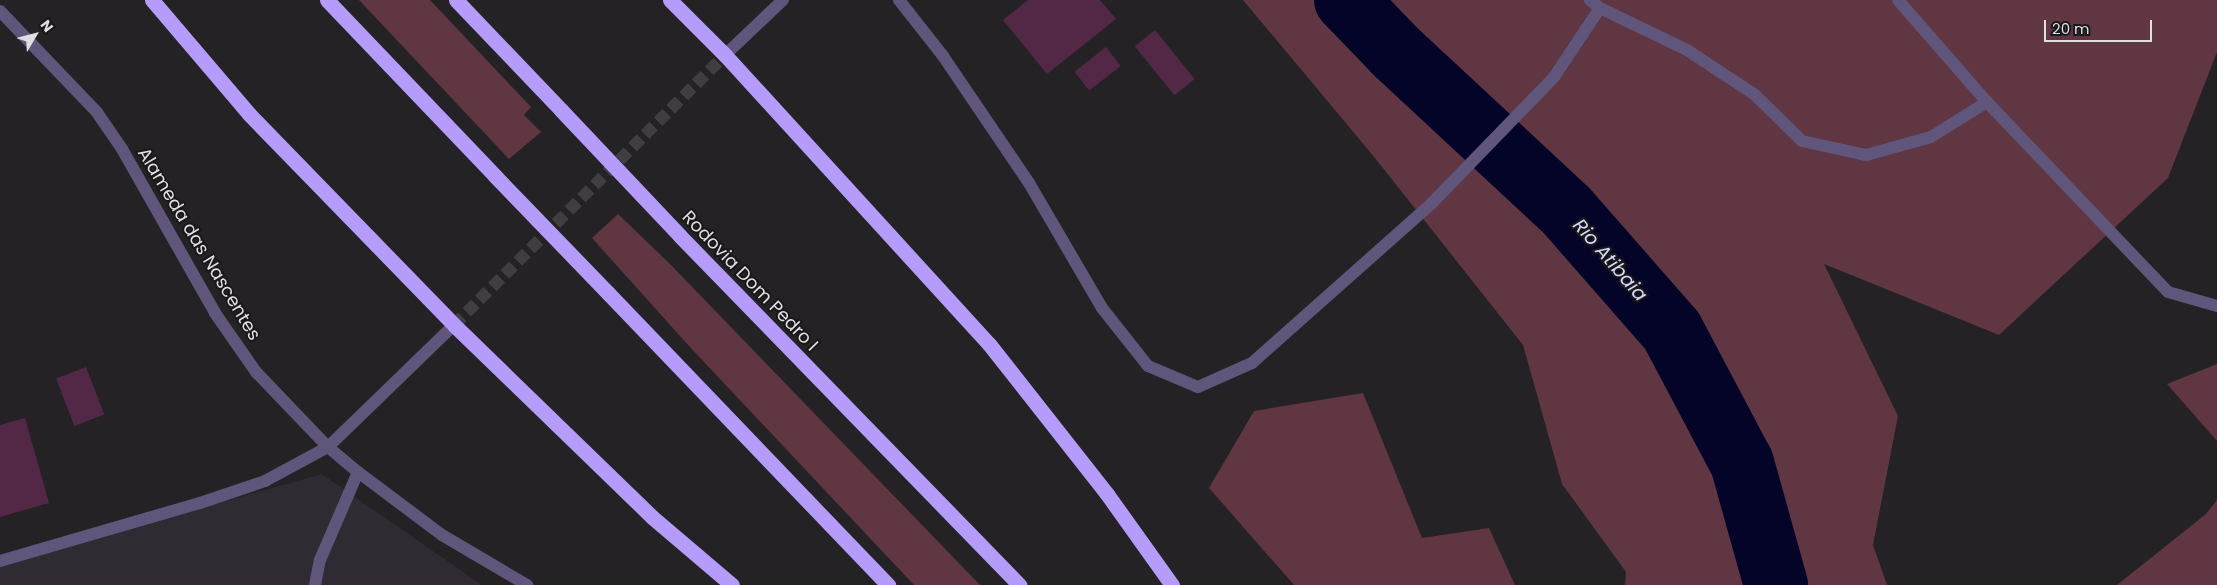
<!DOCTYPE html>
<style>
body{margin:0}
#map{position:relative;width:2217px;height:585px;overflow:hidden;background:#242225;font-family:Poppins,sans-serif}
div>[style]{position:absolute}
[style*='--x']{left:calc(var(--x)*1px);top:calc(var(--y)*1px);width:calc(var(--w)*1px);rotate:calc(var(--a)*1deg)}
.built>*{inset:0;background:#302a32}
.green>*{inset:0;background:#5f3641}
.river>*{height:64px;margin:-32px;padding:0 32px;transform-origin:32px;border-radius:32px;background:#040328}
.building>*{inset:0;background:#532846;transform-origin:0 0}
.minor-tunnel>*{height:12px;margin-top:-6px;transform-origin:0;background:repeating-linear-gradient(90deg,#403e41 0 12px,transparent 0 18px)}
.service>*{height:12px;margin:-6px;padding:0 6px;transform-origin:6px;border-radius:6px;background:#60567c}
.minor>*{height:12px;margin:-6px;padding:0 6px;transform-origin:6px;border-radius:6px;background:#60567c}
.motorway>*{height:15px;margin:-7.5px;padding:0 7.5px;transform-origin:7.5px;border-radius:7.5px;background:#b59bfa}
.motorway-bridge>*{height:15px;margin:-7.5px;padding:0 7.5px;transform-origin:7.5px;border-radius:7.5px;background:#b59bfa}
span{translate:-50% -50%;white-space:nowrap;text-align:center;line-height:1.15;-webkit-text-stroke:4px #1b181b;paint-order:stroke}
.street-label{font-size:18px;color:#dfdee0}
.water-label{font-size:19px;color:#d2dbf9;font-style:italic}
.north{position:absolute;left:10px;top:10px;width:50px;height:50px;-webkit-text-stroke:4px #1b181b;paint-order:stroke;rotate:53deg;font-size:14px;font-weight:700;line-height:20px;text-align:center;color:#dfdee0}
.north::after{content:'';display:block;margin:auto;width:18px;height:22px;background:#dfdee0;clip-path:polygon(50% 0,100% 100%,50% 72%,0 100%)}
.scale{position:absolute;left:2044px;top:20px;width:108px;height:22px;box-sizing:border-box;border:2px solid #dfdee0;border-top:0;padding-left:6px;font-size:15px;line-height:18px;white-space:nowrap;color:#dfdee0;-webkit-text-stroke:4px #1b181b;paint-order:stroke}
</style>
<div id="map">
<div class="built">
<div style="clip-path:polygon(322px 474px,482px 585px,0 585px,0 564px)"></div>
</div>
<div class="green">
<div style="clip-path:polygon(359px 0,430px 0,531px 107px,524px 115px,541px 132px,509px 159px)"></div>
<div style="clip-path:polygon(1243px 0,2217px 0,2217px 52px,2168px 178px,1999px 335px,1824px 264px,1898px 416px,1873px 545px,1887px 585px,1625px 585px,1626px 572px,1562px 484px,1523px 345px,1375px 158px)"></div>
<div style="clip-path:polygon(618px 214px,670px 264px,980px 585px,914px 585px,689px 346px,592px 238px)"></div>
<div style="clip-path:polygon(2217px 364px,2217px 441px,2167px 384px)"></div>
<div style="clip-path:polygon(1363px 393px,1422px 538px,1489px 528px,1515px 585px,1294px 585px,1209px 488px,1254px 411px)"></div>
<div style="clip-path:polygon(2217px 500px,2217px 585px,2117px 585px,2206px 514px)"></div>
</div>
<div class="river">
<div style="--x:1346;--y:0;--w:72;--a:46.1"></div>
<div style="--x:1396;--y:52;--w:233;--a:42.9"></div>
<div style="--x:1567;--y:211;--w:159;--a:48.8"></div>
<div style="--x:1672;--y:331;--w:149;--a:62.1"></div>
<div style="--x:1742;--y:463;--w:127;--a:74.4"></div>
</div>
<div class="building">
<div style="clip-path:polygon(1028px 0,1100px 0,1116px 19px,1047px 74px,1003px 20px)"></div>
<div style="left:1155px;top:30px;width:63px;height:26px;rotate:51deg"></div>
<div style="left:1106px;top:47px;width:24px;height:40px;rotate:52deg"></div>
<div style="left:86px;top:367px;width:51px;height:32px;rotate:69deg"></div>
<div style="clip-path:polygon(25px 418px,49px 503px,0 517px,0 425px)"></div>
</div>
<div class="minor-tunnel">
<div style="--x:454;--y:325;--w:383;--a:-44.9"></div>
</div>
<div class="service">
<div style="--x:0;--y:561;--w:208;--a:-16.2"></div>
<div style="--x:200;--y:503;--w:69;--a:-18.7"></div>
<div style="--x:265;--y:481;--w:72;--a:-28.4"></div>
<div style="--x:315;--y:585;--w:25;--a:-79"></div>
<div style="--x:320;--y:560;--w:96;--a:-66.6"></div>
</div>
<div class="minor">
<div style="--x:899;--y:0;--w:71;--a:51.8"></div>
<div style="--x:943;--y:56;--w:153;--a:55.9"></div>
<div style="--x:1029;--y:183;--w:145;--a:59.7"></div>
<div style="--x:1102;--y:308;--w:74;--a:51.6"></div>
<div style="--x:1148;--y:366;--w:54;--a:22.8"></div>
<div style="--x:1198;--y:387;--w:59;--a:-24"></div>
<div style="--x:1252;--y:363;--w:241;--a:-41.6"></div>
<div style="--x:1432;--y:203;--w:175;--a:-45.9"></div>
<div style="--x:1554;--y:77;--w:83;--a:-56.3"></div>
<div style="--x:1590;--y:0;--w:13;--a:39"></div>
<div style="--x:1600;--y:8;--w:97;--a:25.8"></div>
<div style="--x:1687;--y:50;--w:80;--a:33.3"></div>
<div style="--x:1754;--y:94;--w:67;--a:44.4"></div>
<div style="--x:1802;--y:141;--w:66;--a:12.3"></div>
<div style="--x:1866;--y:155;--w:67;--a:-15.5"></div>
<div style="--x:1931;--y:137;--w:66;--a:-32"></div>
<div style="--x:1898;--y:0;--w:135;--a:48.9"></div>
<div style="--x:1987;--y:102;--w:262;--a:46.4"></div>
<div style="--x:2168;--y:292;--w:51;--a:15.9"></div>
<div style="--x:0;--y:11;--w:139;--a:46.2"></div>
<div style="--x:96;--y:111;--w:46;--a:55.6"></div>
<div style="--x:122;--y:149;--w:189;--a:60.4"></div>
<div style="--x:215;--y:313;--w:72;--a:55.2"></div>
<div style="--x:256;--y:372;--w:104;--a:46.2"></div>
<div style="--x:328;--y:447;--w:39;--a:40"></div>
<div style="--x:358;--y:472;--w:105;--a:36.9"></div>
<div style="--x:442;--y:535;--w:99;--a:30.5"></div>
<div style="--x:725;--y:55;--w:80;--a:-43.5"></div>
<div style="--x:328;--y:447;--w:175;--a:-44.1"></div>
</div>
<div class="motorway">
<div style="--x:152;--y:0;--w:150;--a:49.6"></div>
<div style="--x:249;--y:114;--w:294;--a:45.8"></div>
<div style="--x:454;--y:325;--w:276;--a:44.1"></div>
<div style="--x:652;--y:517;--w:105;--a:40.4"></div>
<div style="--x:327;--y:0;--w:243;--a:46.3"></div>
<div style="--x:456;--y:0;--w:152;--a:46.3"></div>
<div style="--x:670;--y:0;--w:78;--a:45"></div>
<div style="--x:725;--y:55;--w:391;--a:47.6"></div>
<div style="--x:989;--y:344;--w:191;--a:51.8"></div>
<div style="--x:1107;--y:494;--w:112;--a:54.5"></div>
<div style="--x:680;--y:236;--w:487;--a:45.8"></div>
<div style="--x:608;--y:293;--w:405;--a:46.2"></div>
</div>
<div class="motorway-bridge">
<div style="--x:561;--y:110;--w:173;--a:46.6"></div>
<div style="--x:495;--y:176;--w:163;--a:46"></div>
</div>
<div class="street-label">
<span style="left:199px;top:244px;rotate:59deg">Alameda das Nascentes</span>
<span style="left:750px;top:281px;rotate:46deg">Rodovia Dom Pedro I</span>
</div>
<div class="water-label">
<span style="left:1610px;top:260px;rotate:49deg">Rio Atibaia</span>
</div>
<div class="north">N</div>
<div class="scale">20 m</div>
</div>
